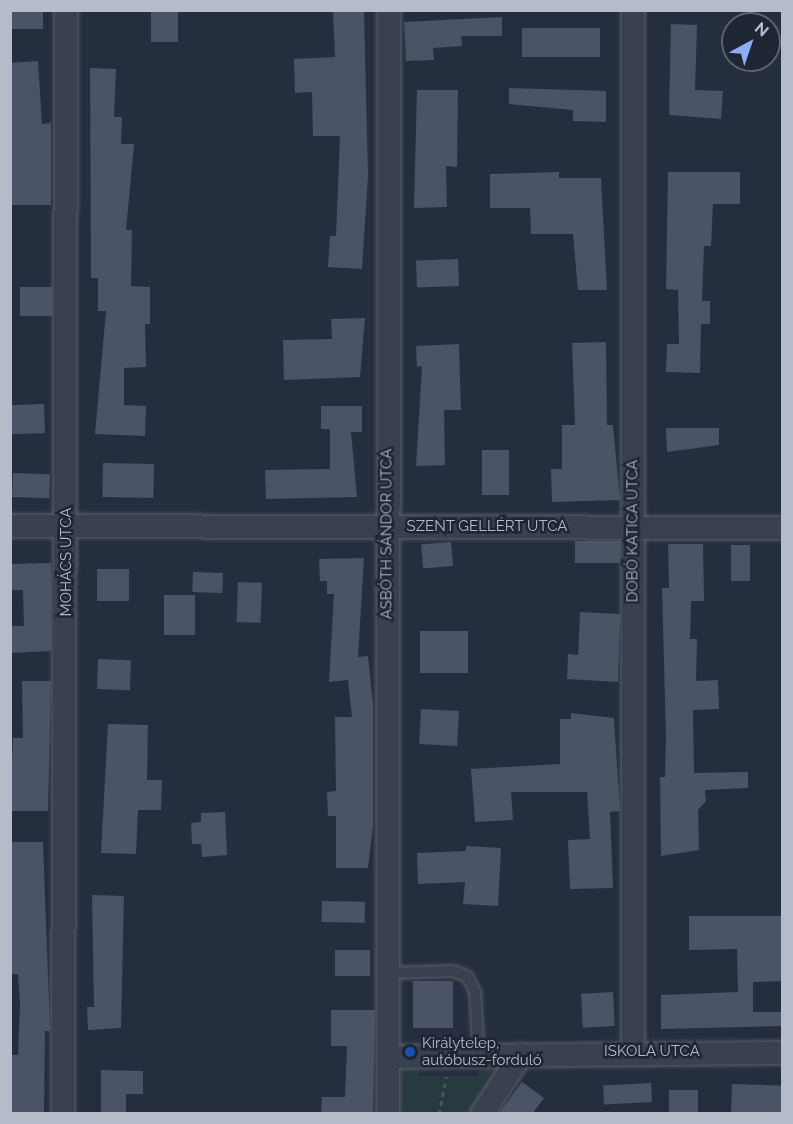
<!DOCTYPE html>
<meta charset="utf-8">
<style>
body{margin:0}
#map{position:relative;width:793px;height:1124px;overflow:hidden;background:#252e3e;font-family:Raleway,sans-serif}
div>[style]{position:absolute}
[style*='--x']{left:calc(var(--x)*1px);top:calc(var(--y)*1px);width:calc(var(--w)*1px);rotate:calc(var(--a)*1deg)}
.green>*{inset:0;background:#273a3f}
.building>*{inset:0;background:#4b5466;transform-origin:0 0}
.path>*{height:3px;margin-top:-1.5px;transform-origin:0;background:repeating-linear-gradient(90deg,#45575c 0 4.5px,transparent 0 9px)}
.roads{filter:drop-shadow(0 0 2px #575e6c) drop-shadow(0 0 2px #575e6c)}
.lane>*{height:10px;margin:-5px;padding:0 5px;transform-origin:5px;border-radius:5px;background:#39404e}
.street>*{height:22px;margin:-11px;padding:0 11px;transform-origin:11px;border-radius:11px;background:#39404e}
.dots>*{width:16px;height:16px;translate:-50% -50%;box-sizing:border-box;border:3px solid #1e2533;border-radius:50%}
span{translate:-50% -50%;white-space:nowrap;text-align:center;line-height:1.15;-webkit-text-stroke:5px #1e2533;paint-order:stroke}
.street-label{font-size:15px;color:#b5bbc9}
.poi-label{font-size:15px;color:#b5bbc9}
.left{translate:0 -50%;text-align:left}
.frame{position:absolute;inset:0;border:12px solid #b5bbc9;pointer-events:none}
.north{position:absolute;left:721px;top:12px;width:60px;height:60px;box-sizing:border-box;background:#1e2533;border:2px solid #5a616f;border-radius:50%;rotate:40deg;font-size:16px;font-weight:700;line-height:24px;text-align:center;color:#b5bbc9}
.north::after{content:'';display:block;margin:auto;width:21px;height:27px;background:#8daef5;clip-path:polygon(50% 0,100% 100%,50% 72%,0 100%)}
</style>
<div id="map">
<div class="green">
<div style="clip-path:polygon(419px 1063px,419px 1076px,478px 1076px,478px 1063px,493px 1066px,496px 1074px,471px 1113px,398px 1114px,398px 1078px,404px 1067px)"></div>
</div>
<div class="building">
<div style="left:10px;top:10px;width:33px;height:19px"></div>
<div style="left:151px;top:10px;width:27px;height:32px"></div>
<div style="clip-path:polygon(333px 10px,364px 10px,368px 176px,362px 269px,328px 267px,330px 236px,336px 236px,340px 136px,313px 136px,312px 92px,295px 93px,294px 59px,335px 57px)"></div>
<div style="clip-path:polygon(502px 17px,502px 36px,461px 36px,462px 46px,433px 48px,434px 60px,406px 61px,404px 22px)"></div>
<div style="clip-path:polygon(671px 24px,697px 25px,695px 90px,723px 91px,721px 119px,669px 115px)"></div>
<div style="left:600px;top:28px;width:29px;height:78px;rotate:90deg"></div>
<div style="clip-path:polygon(38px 61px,42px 124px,51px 123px,51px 205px,10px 205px,10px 63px)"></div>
<div style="clip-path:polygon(90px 68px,116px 69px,114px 117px,122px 117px,121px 144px,134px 144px,126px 230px,132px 230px,131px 286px,150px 287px,150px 324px,145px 324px,146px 367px,124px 368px,124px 405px,146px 406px,145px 436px,95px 434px,106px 311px,98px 311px,98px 278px,91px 278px)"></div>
<div style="clip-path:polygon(509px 88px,606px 91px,606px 122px,573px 121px,573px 110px,509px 104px)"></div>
<div style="clip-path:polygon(417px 90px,458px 90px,457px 167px,446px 166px,447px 207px,414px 208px)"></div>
<div style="clip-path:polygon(559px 172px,559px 178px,601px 178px,607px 290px,578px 290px,573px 234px,531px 234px,530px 208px,490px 208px,490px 174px)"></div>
<div style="clip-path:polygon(668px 172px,740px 172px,740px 204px,713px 204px,711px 246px,704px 246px,702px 301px,710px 301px,710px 324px,701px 324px,700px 373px,666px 372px,667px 344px,679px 344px,678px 290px,666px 289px)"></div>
<div style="left:458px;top:259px;width:27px;height:42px;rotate:88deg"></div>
<div style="left:52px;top:287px;width:29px;height:32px;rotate:90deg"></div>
<div style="clip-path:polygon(365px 318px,360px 377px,284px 380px,283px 340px,332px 339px,331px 319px)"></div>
<div style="clip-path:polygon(606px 342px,607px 425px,613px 425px,620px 500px,552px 502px,551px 469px,562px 469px,562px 425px,575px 425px,572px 343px)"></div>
<div style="clip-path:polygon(459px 344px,461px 410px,444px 410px,445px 465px,416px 466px,422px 366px,417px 367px,416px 346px)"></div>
<div style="left:44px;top:404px;width:29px;height:34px;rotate:88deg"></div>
<div style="clip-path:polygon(321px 406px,362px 406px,362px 432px,351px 432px,357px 497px,266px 499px,265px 470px,330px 469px,330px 429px,321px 429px)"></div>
<div style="clip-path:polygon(666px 428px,719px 428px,719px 445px,667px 452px)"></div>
<div style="left:482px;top:450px;width:27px;height:45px"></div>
<div style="left:103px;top:463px;width:51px;height:34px;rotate:1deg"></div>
<div style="left:13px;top:473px;width:37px;height:24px;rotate:2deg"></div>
<div style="left:575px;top:541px;width:45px;height:22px"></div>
<div style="left:451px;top:542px;width:24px;height:30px;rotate:85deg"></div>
<div style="clip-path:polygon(668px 544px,703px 544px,704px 601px,691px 601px,690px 639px,697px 639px,696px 681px,718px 680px,719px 709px,693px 710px,694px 773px,748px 772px,748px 788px,705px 790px,706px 801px,698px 810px,699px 850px,661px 856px,660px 777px,665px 777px,666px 737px,662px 588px,669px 588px)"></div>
<div style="left:731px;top:545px;width:19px;height:36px"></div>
<div style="clip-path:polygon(364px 558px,358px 657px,368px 656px,373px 705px,373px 825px,368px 868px,336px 868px,336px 816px,328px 816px,327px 792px,336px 791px,335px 717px,352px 717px,348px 680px,329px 682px,334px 594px,327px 594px,327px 581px,320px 581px,319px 559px)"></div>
<div style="clip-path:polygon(51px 563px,51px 651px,10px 653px,10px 626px,24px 626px,23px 590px,10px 590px,10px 564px)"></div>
<div style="left:97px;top:569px;width:32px;height:32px"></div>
<div style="left:193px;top:572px;width:30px;height:20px;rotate:2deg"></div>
<div style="left:238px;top:582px;width:24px;height:40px;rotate:2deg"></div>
<div style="left:164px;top:595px;width:31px;height:40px"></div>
<div style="clip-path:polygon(580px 612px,620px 614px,618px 682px,567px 679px,568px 654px,578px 655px)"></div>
<div style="left:420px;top:631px;width:48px;height:42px"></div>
<div style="left:98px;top:659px;width:33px;height:30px;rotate:2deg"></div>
<div style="clip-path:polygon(22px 681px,51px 681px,48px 811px,10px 811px,13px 738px,23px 738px)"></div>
<div style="left:421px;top:709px;width:38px;height:35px;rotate:3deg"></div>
<div style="clip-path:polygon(571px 713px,614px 718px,620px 811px,610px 812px,613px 888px,570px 889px,568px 840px,590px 839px,587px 792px,511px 792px,513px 820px,475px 822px,471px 769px,560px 764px,560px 719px,571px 719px)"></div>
<div style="clip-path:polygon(108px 724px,148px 725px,147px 780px,162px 780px,161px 810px,138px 810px,136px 854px,101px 853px)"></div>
<div style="clip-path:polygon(225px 812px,227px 855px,202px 857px,201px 844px,192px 844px,191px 823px,201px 822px,201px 813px)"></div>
<div style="clip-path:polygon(10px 842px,43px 842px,50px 1031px,45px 1031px,44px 1113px,10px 1113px,10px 1055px,18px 1055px,20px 1004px,18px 974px,10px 974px)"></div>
<div style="clip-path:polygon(466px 846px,501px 848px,498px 906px,463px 904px,465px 882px,418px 884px,417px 853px,466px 851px)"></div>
<div style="clip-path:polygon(92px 895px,124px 896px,121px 1028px,88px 1030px,87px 1007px,94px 1007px)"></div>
<div style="left:322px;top:901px;width:43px;height:21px;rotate:1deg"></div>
<div style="clip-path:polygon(689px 916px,782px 916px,783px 981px,753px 982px,753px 1012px,783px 1012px,783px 1026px,661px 1029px,661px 995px,738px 992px,737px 949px,689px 950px)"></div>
<div style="left:335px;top:950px;width:35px;height:26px"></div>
<div style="left:413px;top:981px;width:40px;height:47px"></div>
<div style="left:613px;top:992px;width:34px;height:32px;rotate:87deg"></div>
<div style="clip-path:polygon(331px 1010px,375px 1010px,373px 1113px,321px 1113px,322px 1097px,345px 1097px,347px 1046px,331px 1046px)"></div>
<div style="clip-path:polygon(101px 1070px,143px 1071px,143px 1094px,126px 1094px,126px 1113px,101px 1113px)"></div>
<div style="clip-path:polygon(522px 1082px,544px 1098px,533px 1113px,499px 1113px)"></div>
<div style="left:651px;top:1083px;width:19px;height:48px;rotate:87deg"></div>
<div style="left:732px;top:1084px;width:51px;height:29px;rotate:2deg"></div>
<div style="left:669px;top:1090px;width:29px;height:23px"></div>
</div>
<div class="path">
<div style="--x:439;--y:1114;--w:38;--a:-79"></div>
</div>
<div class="roads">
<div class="lane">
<div style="--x:387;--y:973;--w:66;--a:-1.7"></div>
<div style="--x:453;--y:971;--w:15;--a:20"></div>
<div style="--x:467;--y:976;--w:18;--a:63"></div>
<div style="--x:475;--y:992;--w:64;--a:86.4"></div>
</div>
<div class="street">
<div style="--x:633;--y:10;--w:1041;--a:90"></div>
<div style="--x:10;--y:526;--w:772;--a:0.15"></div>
<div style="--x:389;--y:1057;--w:393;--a:-0.6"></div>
<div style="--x:63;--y:1114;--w:1104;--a:-89.84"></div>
<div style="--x:388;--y:1114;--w:1104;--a:-89.95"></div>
<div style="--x:482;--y:1114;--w:71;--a:-56.5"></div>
</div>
</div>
<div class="dots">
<div style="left:410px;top:1052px;background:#1a4fb4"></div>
</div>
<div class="street-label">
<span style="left:487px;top:527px">SZENT GELLÉRT UTCA</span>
<span style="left:633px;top:531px;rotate:-90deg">DOBÓ KATICA UTCA</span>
<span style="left:387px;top:534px;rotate:-90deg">ASBÓTH SÁNDOR UTCA</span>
<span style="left:67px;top:562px;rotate:-90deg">MOHÁCS UTCA</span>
<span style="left:652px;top:1052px">ISKOLA UTCA</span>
</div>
<div class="poi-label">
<span class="left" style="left:422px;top:1052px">Királytelep,<br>autóbusz-forduló</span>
</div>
<div class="frame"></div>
<div class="north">N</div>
</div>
